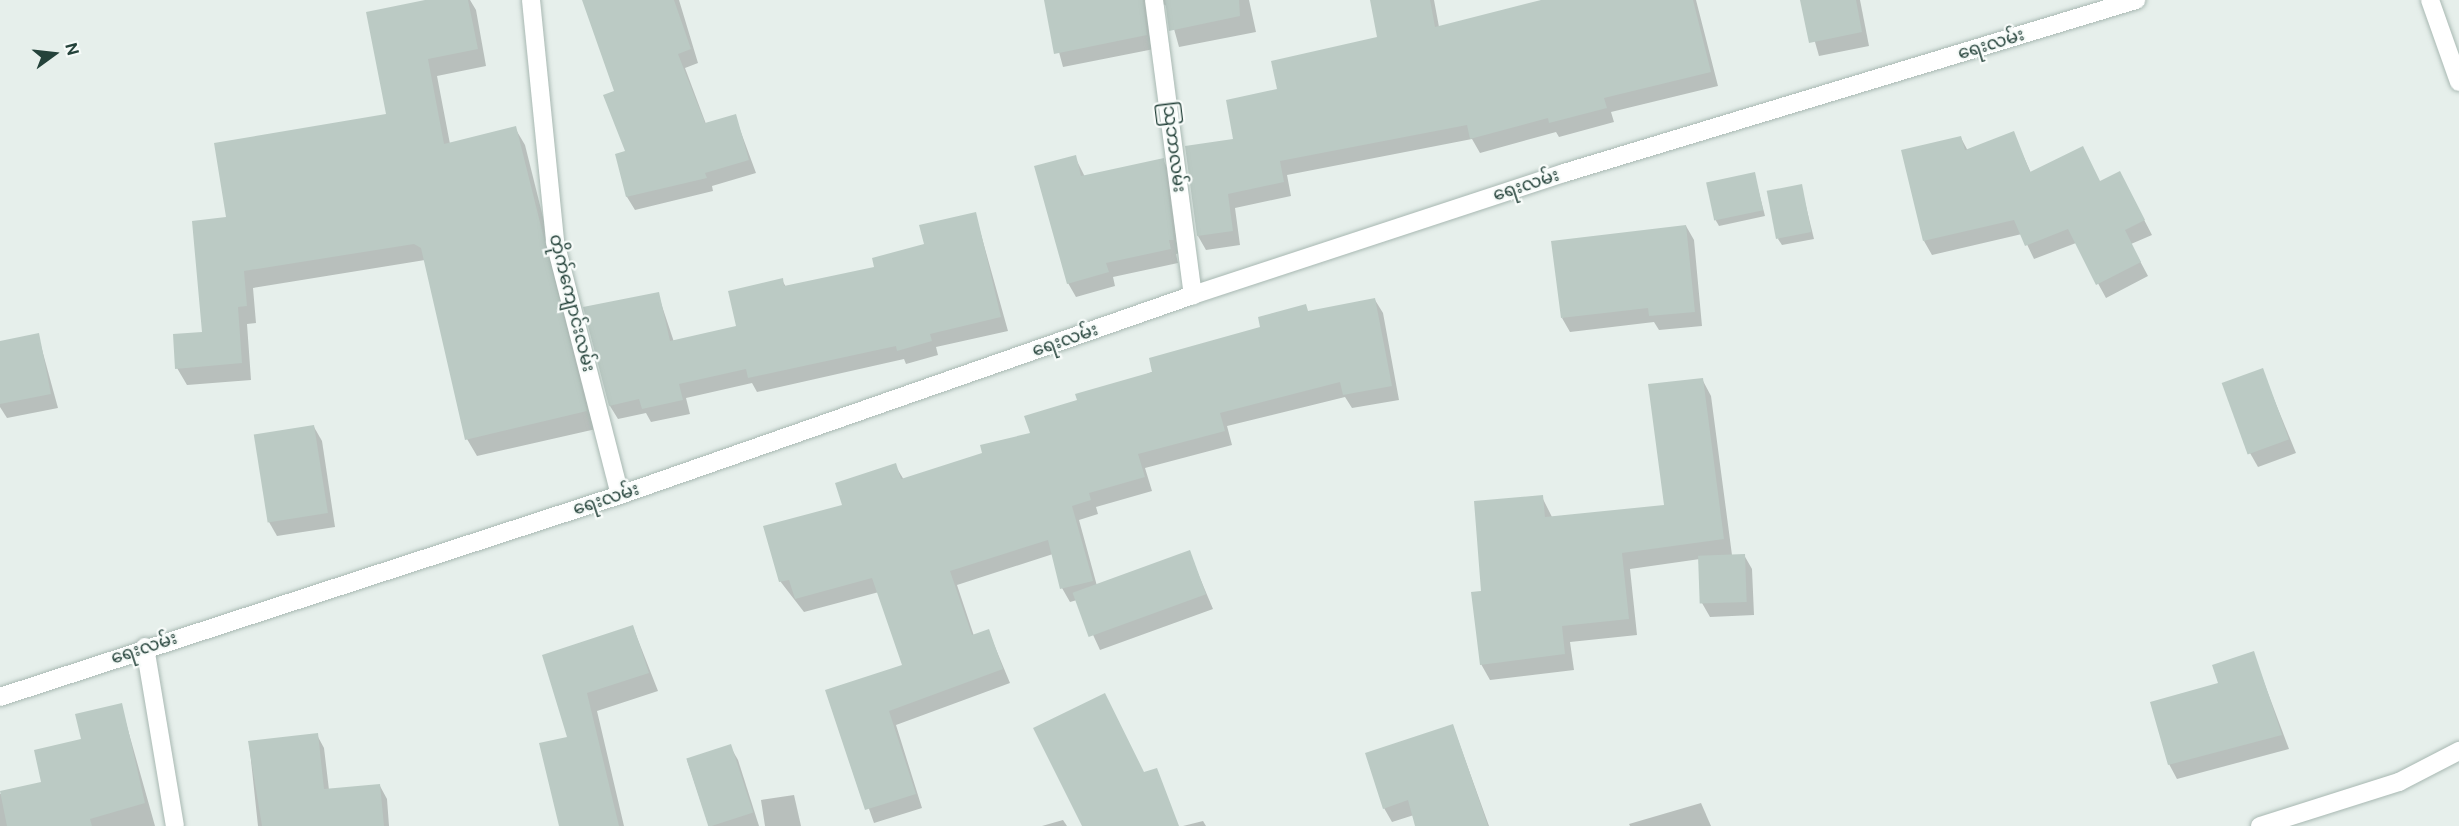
<!DOCTYPE html>
<meta charset="utf-8">
<style>
body{margin:0}
#map{position:relative;width:2459px;height:826px;overflow:hidden;background:#e6efeb;font-family:"Public Sans","Noto Sans Myanmar",sans-serif}
div>[style]{position:absolute}
[style*='--x']{left:calc(var(--x)*1px);top:calc(var(--y)*1px);width:calc(var(--w)*1px);rotate:calc(var(--a)*1deg)}
.shadow>*{inset:0;background:#0003}
.building>*{inset:0;background:#bbcac4;transform-origin:0 0}
.roads{filter:drop-shadow(0 0 2px #a8b8b2) drop-shadow(0 0 2px #a8b8b2)}
.lane>*{height:18px;margin:-9px;padding:0 9px;transform-origin:9px;border-radius:9px;background:#fff}
.street>*{height:18px;margin:-9px;padding:0 9px;transform-origin:9px;border-radius:9px;background:#fff}
.secondary>*{height:18px;margin:-9px;padding:0 9px;transform-origin:9px;border-radius:9px;background:#fff}
span{translate:-50% -50%;white-space:nowrap;text-align:center;line-height:1.15;-webkit-text-stroke:4.5px #f7fbf9;paint-order:stroke}
.street-label{font-size:18px;color:#24423a}
.north{position:absolute;left:24px;top:24px;width:60px;height:60px;-webkit-text-stroke:4px #f7fbf9;paint-order:stroke;rotate:75deg;font-size:16px;font-weight:700;line-height:24px;text-align:center;color:#24423a}
.north::after{content:'';display:block;margin:auto;width:21px;height:27px;background:#24423a;clip-path:polygon(50% 0,100% 100%,50% 72%,0 100%)}
</style>
<div id="map">
<div class="shadow">
<div style="clip-path:polygon(431px 0,470px 0,476px 10px,486px 66px,437px 76px,450px 144px,515px 128px,525px 145px,596px 429px,477px 456px,467px 439px,425px 260px,253px 288px,256px 323px,247px 324px,251px 380px,187px 385px,177px 368px,203px 333px,228px 219px,388px 115px)"></div>
<div style="clip-path:polygon(586px 0,679px 0,698px 63px,685px 68px,706px 124px,735px 116px,756px 173px,712px 186px,713px 191px,635px 210px,627px 197px,627px 152px,616px 92px)"></div>
<div style="clip-path:polygon(1045px 0,1249px 0,1256px 32px,1179px 47px,1168px 7px,1160px 2px,1154px 49px,1063px 67px)"></div>
<div style="clip-path:polygon(1372px 0,1434px 0,1439px 27px,1557px 0,1696px 0,1718px 86px,1611px 112px,1614px 122px,1559px 137px,1556px 132px,1480px 153px,1472px 139px,1287px 175px,1291px 196px,1235px 208px,1240px 245px,1206px 250px,1198px 236px,1235px 140px,1279px 91px,1379px 38px)"></div>
<div style="clip-path:polygon(1803px 0,1860px 0,1869px 46px,1819px 56px)"></div>
<div style="clip-path:polygon(2013px 133px,2031px 173px,2127px 187px,2152px 235px,2131px 244px,2148px 276px,2106px 298px,2076px 243px,2034px 259px,2022px 234px,1932px 255px,1924px 241px,1961px 138px,1968px 151px)"></div>
<div style="clip-path:polygon(1075px 157px,1085px 177px,1163px 160px,1171px 174px,1181px 253px,1176px 254px,1178px 263px,1113px 277px,1115px 286px,1076px 297px,1068px 283px)"></div>
<div style="clip-path:polygon(1754px 173px,1765px 216px,1719px 226px,1715px 219px)"></div>
<div style="clip-path:polygon(1801px 186px,1814px 239px,1782px 245px,1778px 239px)"></div>
<div style="clip-path:polygon(975px 213px,1008px 331px,936px 347px,938px 355px,906px 364px,904px 359px,757px 392px,752px 383px,686px 398px,690px 414px,651px 422px,646px 413px,618px 419px,610px 406px,585px 308px,658px 294px,674px 342px,738px 327px,782px 280px,786px 287px,876px 268px,926px 245px)"></div>
<div style="clip-path:polygon(1686px 226px,1694px 240px,1702px 326px,1659px 330px,1654px 322px,1570px 332px,1562px 318px)"></div>
<div style="clip-path:polygon(1375px 300px,1383px 313px,1399px 400px,1352px 408px,1345px 397px,1227px 426px,1232px 445px,1145px 468px,1152px 491px,1096px 507px,1098px 514px,1079px 520px,1097px 586px,1189px 552px,1213px 609px,1100px 650px,1077px 600px,1070px 602px,1062px 588px,1053px 554px,957px 585px,974px 636px,988px 630px,1010px 683px,896px 725px,922px 808px,874px 823px,827px 691px,904px 665px,879px 592px,804px 612px,780px 581px,844px 506px,895px 465px,904px 480px,984px 454px,1032px 434px,1079px 401px,1262px 328px)"></div>
<div style="clip-path:polygon(38px 335px,58px 408px,7px 418px,0 407px,0 343px)"></div>
<div style="clip-path:polygon(2262px 370px,2296px 453px,2258px 467px,2250px 453px)"></div>
<div style="clip-path:polygon(1702px 379px,1711px 396px,1732px 555px,1744px 555px,1752px 569px,1754px 615px,1710px 617px,1702px 603px,1700px 559px,1630px 569px,1637px 635px,1570px 642px,1574px 670px,1490px 680px,1481px 664px,1482px 592px,1542px 497px,1552px 517px,1666px 506px)"></div>
<div style="clip-path:polygon(314px 427px,322px 441px,335px 527px,277px 536px,269px 522px,255px 435px)"></div>
<div style="clip-path:polygon(633px 627px,658px 691px,597px 711px,624px 826px,560px 826px,569px 738px,544px 656px)"></div>
<div style="clip-path:polygon(2253px 653px,2289px 749px,2177px 779px,2169px 764px,2220px 684px)"></div>
<div style="clip-path:polygon(121px 705px,155px 826px,0 826px,0 794px,43px 783px)"></div>
<div style="clip-path:polygon(1453px 726px,1489px 826px,1417px 826px,1414px 815px,1392px 822px,1384px 808px)"></div>
<div style="clip-path:polygon(317px 735px,324px 748px,329px 790px,380px 786px,387px 799px,389px 826px,258px 826px,249px 742px)"></div>
<div style="clip-path:polygon(730px 746px,738px 760px,759px 826px,709px 826px,687px 760px)"></div>
<div style="clip-path:polygon(794px 795px,801px 826px,765px 826px,761px 800px)"></div>
<div style="clip-path:polygon(1701px 803px,1711px 826px,1630px 826px,1629px 824px)"></div>
<div style="clip-path:polygon(1063px 820px,1067px 826px,1042px 826px)"></div>
<div style="clip-path:polygon(1203px 821px,1206px 826px,1183px 826px)"></div>
</div>
<div class="building">
<div style="clip-path:polygon(425px 0,468px 0,478px 49px,428px 59px,444px 144px,516px 126px,587px 411px,465px 440px,421px 248px,414px 244px,244px 271px,247px 306px,238px 307px,242px 363px,175px 369px,173px 334px,202px 332px,192px 221px,226px 217px,214px 143px,386px 114px,366px 12px)"></div>
<div style="clip-path:polygon(582px 0,674px 0,691px 49px,678px 54px,705px 123px,736px 114px,749px 160px,705px 173px,707px 178px,626px 197px,615px 154px,625px 151px,603px 95px,614px 91px)"></div>
<div style="clip-path:polygon(1044px 0,1143px 0,1147px 35px,1054px 54px)"></div>
<div style="clip-path:polygon(1165px 0,1239px 0,1240px 16px,1169px 31px)"></div>
<div style="clip-path:polygon(1370px 0,1430px 0,1435px 27px,1541px 0,1693px 0,1711px 72px,1604px 98px,1607px 108px,1549px 123px,1548px 118px,1470px 139px,1467px 125px,1280px 161px,1284px 182px,1228px 194px,1233px 231px,1197px 236px,1185px 146px,1233px 139px,1226px 100px,1277px 89px,1271px 61px,1377px 37px)"></div>
<div style="clip-path:polygon(1800px 0,1856px 0,1862px 32px,1809px 43px)"></div>
<div style="clip-path:polygon(2014px 131px,2030px 172px,2083px 146px,2100px 181px,2120px 171px,2145px 220px,2125px 230px,2141px 262px,2096px 285px,2068px 229px,2025px 246px,2014px 220px,1923px 241px,1901px 150px,1961px 136px,1965px 150px)"></div>
<div style="clip-path:polygon(1076px 155px,1081px 176px,1164px 158px,1174px 240px,1169px 240px,1171px 249px,1106px 263px,1109px 272px,1067px 284px,1034px 166px)"></div>
<div style="left:1755px;top:172px;width:39px;height:50px;rotate:78deg"></div>
<div style="left:1802px;top:184px;width:49px;height:36px;rotate:79deg"></div>
<div style="clip-path:polygon(976px 212px,1001px 317px,930px 334px,932px 341px,897px 351px,896px 346px,748px 378px,746px 369px,679px 384px,683px 400px,642px 409px,639px 399px,609px 406px,583px 307px,659px 292px,670px 341px,736px 326px,728px 291px,783px 278px,784px 286px,874px 267px,872px 258px,924px 244px,919px 225px)"></div>
<div style="clip-path:polygon(1686px 225px,1695px 312px,1649px 316px,1648px 308px,1561px 318px,1551px 241px)"></div>
<div style="clip-path:polygon(1375px 298px,1392px 386px,1343px 395px,1340px 382px,1220px 413px,1225px 431px,1138px 454px,1145px 477px,1089px 493px,1091px 500px,1072px 506px,1093px 581px,1060px 589px,1048px 540px,950px 571px,972px 635px,989px 629px,1003px 669px,889px 711px,916px 794px,865px 810px,825px 690px,902px 665px,872px 578px,795px 599px,789px 580px,779px 582px,763px 526px,842px 505px,835px 483px,896px 463px,901px 479px,982px 453px,980px 445px,1030px 433px,1024px 416px,1077px 400px,1075px 394px,1152px 372px,1149px 358px,1260px 327px,1258px 317px,1306px 304px,1308px 311px)"></div>
<div style="clip-path:polygon(39px 333px,51px 394px,0 404px,0 341px)"></div>
<div style="left:2263px;top:368px;width:76px;height:44px;rotate:70deg"></div>
<div style="clip-path:polygon(1703px 378px,1724px 539px,1622px 553px,1629px 619px,1562px 626px,1565px 654px,1480px 665px,1471px 592px,1481px 591px,1474px 501px,1543px 495px,1545px 517px,1664px 505px,1648px 384px)"></div>
<div style="left:314px;top:425px;width:89px;height:61px;rotate:81deg"></div>
<div style="left:1190px;top:550px;width:47px;height:125px;rotate:70deg"></div>
<div style="left:1745px;top:554px;width:48px;height:47px;rotate:88deg"></div>
<div style="clip-path:polygon(633px 625px,649px 673px,587px 693px,619px 826px,559px 826px,539px 743px,567px 737px,542px 655px)"></div>
<div style="clip-path:polygon(2254px 651px,2282px 735px,2168px 765px,2150px 702px,2218px 683px,2212px 665px)"></div>
<div style="clip-path:polygon(1105px 693px,1144px 772px,1157px 768px,1179px 826px,1082px 826px,1033px 728px)"></div>
<div style="clip-path:polygon(122px 703px,145px 803px,90px 819px,92px 826px,7px 826px,0 791px,41px 782px,34px 750px,81px 739px,75px 714px)"></div>
<div style="clip-path:polygon(1453px 724px,1488px 826px,1415px 826px,1408px 800px,1383px 809px,1365px 753px)"></div>
<div style="clip-path:polygon(318px 733px,324px 789px,380px 784px,384px 826px,262px 826px,248px 741px)"></div>
<div style="left:731px;top:744px;width:72px;height:47px;rotate:72deg"></div>
</div>
<div class="roads">
<div class="lane">
<div style="--x:145;--y:647;--w:181;--a:80.5"></div>
</div>
<div class="street">
<div style="--x:531;--y:0;--w:243;--a:84.3"></div>
<div style="--x:555;--y:242;--w:261;--a:75.6"></div>
<div style="--x:1154;--y:0;--w:298;--a:82.5"></div>
<div style="--x:2430;--y:0;--w:87;--a:70.5"></div>
<div style="--x:2260;--y:826;--w:146;--a:-17.6"></div>
<div style="--x:2399;--y:782;--w:68;--a:-27.3"></div>
</div>
<div class="secondary">
<div style="--x:0;--y:697;--w:652;--a:-18.05"></div>
<div style="--x:620;--y:495;--w:607;--a:-19.24"></div>
<div style="--x:1193;--y:295;--w:391;--a:-18.2"></div>
<div style="--x:1564;--y:173;--w:598;--a:-16.83"></div>
</div>
</div>
<div class="street-label">
<span style="left:1991px;top:44px;rotate:-17deg">ရေးလမ်း</span>
<span style="left:1174px;top:147px;rotate:83deg">သြဘာလမ်း</span>
<span style="left:1526px;top:185px;rotate:-18deg">ရေးလမ်း</span>
<span style="left:572px;top:303px;rotate:76deg">တိုက်ကျောင်းလမ်း</span>
<span style="left:1065px;top:340px;rotate:-19deg">ရေးလမ်း</span>
<span style="left:606px;top:499px;rotate:-18deg">ရေးလမ်း</span>
<span style="left:144px;top:648px;rotate:-18deg">ရေးလမ်း</span>
</div>
<div class="north">N</div>
</div>
